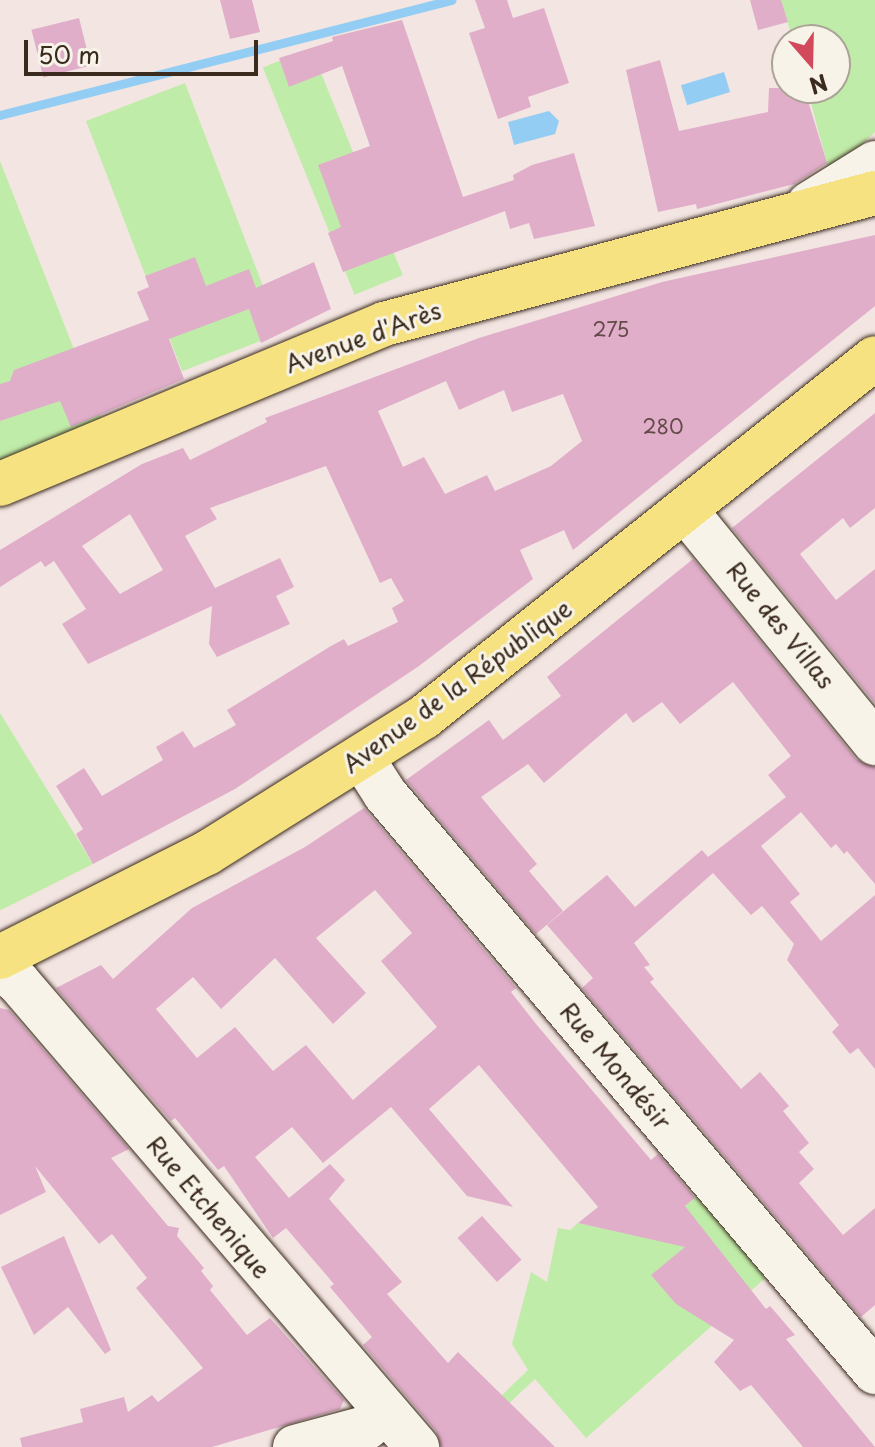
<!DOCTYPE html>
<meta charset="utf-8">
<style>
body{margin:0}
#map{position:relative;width:875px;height:1447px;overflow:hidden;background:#f3e5e2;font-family:"Playpen Sans",sans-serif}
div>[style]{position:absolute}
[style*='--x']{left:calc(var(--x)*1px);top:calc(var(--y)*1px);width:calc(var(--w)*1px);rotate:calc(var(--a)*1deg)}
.green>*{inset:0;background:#c0eca9;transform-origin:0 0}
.water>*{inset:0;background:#93cdf3;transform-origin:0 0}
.stream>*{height:9px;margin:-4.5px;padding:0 4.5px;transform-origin:4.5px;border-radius:4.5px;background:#93cdf3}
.building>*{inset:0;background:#e1aeca;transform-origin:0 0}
.roads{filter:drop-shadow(0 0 2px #3b2a1e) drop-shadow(0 0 2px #3b2a1e)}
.minor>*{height:44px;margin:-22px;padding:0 22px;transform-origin:22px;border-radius:22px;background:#f7f3e8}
.major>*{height:44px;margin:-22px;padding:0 22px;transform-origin:22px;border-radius:22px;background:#f7e281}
span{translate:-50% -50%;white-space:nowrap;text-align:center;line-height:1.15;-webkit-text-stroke:6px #f7f3e8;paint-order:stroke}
.number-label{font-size:20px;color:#644b49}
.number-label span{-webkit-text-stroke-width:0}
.street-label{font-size:24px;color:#3b2a1e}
.north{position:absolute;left:771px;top:24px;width:80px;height:80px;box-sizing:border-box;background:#f7f3e8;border:2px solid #aca397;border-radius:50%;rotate:160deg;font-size:22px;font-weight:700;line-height:32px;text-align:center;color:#3b2a1e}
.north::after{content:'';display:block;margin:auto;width:28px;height:36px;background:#d1495b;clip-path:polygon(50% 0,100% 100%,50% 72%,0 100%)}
.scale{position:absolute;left:24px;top:40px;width:234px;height:36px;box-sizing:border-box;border:4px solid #3b2a1e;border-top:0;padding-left:10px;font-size:24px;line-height:28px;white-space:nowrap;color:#3b2a1e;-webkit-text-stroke:6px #f7f3e8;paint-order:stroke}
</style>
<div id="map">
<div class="green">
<div style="clip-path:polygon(781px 0,875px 0,875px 132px,830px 175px,807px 88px,835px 88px,835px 40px,793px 40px)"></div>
<div style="left:311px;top:48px;width:245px;height:52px;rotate:68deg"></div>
<div style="left:185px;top:83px;width:268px;height:106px;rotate:69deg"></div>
<div style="clip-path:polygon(0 161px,101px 418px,0 461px)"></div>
<div style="clip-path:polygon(0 713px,93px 864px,1px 910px,0 909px)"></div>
<div style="clip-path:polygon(703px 1191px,772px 1272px,586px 1438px,535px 1379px,462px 1447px,448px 1447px,528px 1370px,512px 1344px,531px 1272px,547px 1282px,558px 1228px,570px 1230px,578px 1223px,648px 1238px)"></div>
</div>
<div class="water">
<div style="left:724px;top:72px;width:21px;height:45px;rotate:73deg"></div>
<div style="clip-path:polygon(549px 111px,559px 121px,555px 134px,514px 145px,508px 122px)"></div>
</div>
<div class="stream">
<div style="--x:0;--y:115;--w:466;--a:-14.3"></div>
</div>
<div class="building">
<div style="clip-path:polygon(220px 0,252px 0,260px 32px,230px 39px)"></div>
<div style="clip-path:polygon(475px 0,507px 0,513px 18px,544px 8px,569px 83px,528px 97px,531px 107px,498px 119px,469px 33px,485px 28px)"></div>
<div style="clip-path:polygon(750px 0,781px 0,788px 22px,758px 30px)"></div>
<div style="left:79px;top:18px;width:49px;height:49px;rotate:76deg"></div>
<div style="clip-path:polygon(402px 20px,463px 197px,514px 180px,513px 175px,532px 165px,574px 153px,595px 226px,534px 239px,529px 223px,510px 229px,505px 211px,343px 272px,328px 233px,341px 227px,318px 165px,370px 146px,342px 66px,289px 87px,279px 58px,333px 41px,332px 37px)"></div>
<div style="clip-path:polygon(660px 60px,679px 131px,768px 112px,769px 88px,804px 88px,827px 163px,794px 184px,697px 209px,696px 204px,658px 212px,626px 70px)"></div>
<div style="clip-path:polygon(evenodd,875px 235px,875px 306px,573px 550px,564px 530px,520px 550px,533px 579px,419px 666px,235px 789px,93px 864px,76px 834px,83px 829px,56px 786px,84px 768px,102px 796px,163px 760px,156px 747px,183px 731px,194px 748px,236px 725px,227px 710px,331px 646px,344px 639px,348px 646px,398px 622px,392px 608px,404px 601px,391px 578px,380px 583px,326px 466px,210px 508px,217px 519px,185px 536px,215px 588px,280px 558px,294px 587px,276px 596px,290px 624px,217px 657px,209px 644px,212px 606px,88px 664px,62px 624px,86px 609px,54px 561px,45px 567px,41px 561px,0 587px,0 550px,142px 464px,183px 448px,190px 460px,267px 422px,265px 418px,479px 338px,662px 282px,875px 235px,446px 381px,459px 410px,504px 390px,512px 412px,563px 394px,582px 441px,551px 466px,495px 491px,487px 475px,445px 494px,424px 457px,403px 467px,378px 411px,446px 381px,875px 235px,130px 514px,163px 570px,120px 594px,82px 546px,130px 514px)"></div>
<div style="clip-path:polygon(195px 257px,206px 286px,249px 269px,256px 288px,314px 262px,331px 309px,261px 343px,249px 309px,169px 339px,184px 379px,71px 427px,60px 401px,0 421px,0 384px,10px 381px,14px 370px,149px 320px,137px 292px,149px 287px,145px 276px)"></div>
<div style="clip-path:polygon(875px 413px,875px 508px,850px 528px,843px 518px,800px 554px,836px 600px,875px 569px,875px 703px,732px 528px)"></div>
<div style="clip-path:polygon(693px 559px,856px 759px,875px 767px,875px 884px,847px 851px,844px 854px,836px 844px,831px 848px,801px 812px,761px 846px,800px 894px,790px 902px,821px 941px,875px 895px,875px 1069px,858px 1048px,850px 1054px,832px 1032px,839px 1025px,787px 960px,794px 944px,762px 906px,751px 915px,713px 873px,634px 943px,650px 965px,644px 967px,654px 979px,650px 982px,741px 1089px,760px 1072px,789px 1106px,783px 1111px,809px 1143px,799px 1152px,814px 1169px,799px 1183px,843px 1235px,875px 1208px,875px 1305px,861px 1317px,582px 988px,593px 978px,547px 925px,607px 875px,635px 907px,702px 850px,708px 857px,786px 797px,768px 775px,791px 756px,733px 682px,680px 724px,662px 702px,633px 723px,626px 713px,544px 783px,528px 764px,481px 797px,537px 864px,529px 871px,563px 911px,536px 934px,406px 780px,489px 720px,503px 740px,561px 696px,547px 677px)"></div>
<div style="clip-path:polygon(evenodd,364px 808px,516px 988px,511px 992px,536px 1024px,651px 1160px,658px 1154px,695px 1198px,685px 1206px,766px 1309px,770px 1306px,795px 1335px,786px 1339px,875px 1447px,803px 1447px,751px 1385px,740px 1391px,714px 1362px,734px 1340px,676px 1304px,651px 1275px,685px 1247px,578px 1223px,598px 1207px,479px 1065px,429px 1109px,513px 1207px,467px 1196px,391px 1107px,323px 1163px,292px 1127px,255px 1157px,289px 1198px,330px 1164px,345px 1180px,329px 1199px,402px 1282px,387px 1294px,448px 1363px,458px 1352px,555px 1447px,441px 1447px,436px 1431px,363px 1345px,372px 1337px,330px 1287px,334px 1284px,286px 1228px,273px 1238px,224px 1166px,218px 1170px,175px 1118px,171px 1121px,56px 988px,101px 965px,113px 979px,192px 908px,305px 847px,364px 808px,375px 890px,412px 933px,381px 961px,437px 1027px,353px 1100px,306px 1045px,273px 1071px,235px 1027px,197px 1058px,156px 1009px,193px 977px,221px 1009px,275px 958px,333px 1024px,366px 993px,316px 938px,375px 890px)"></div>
<div style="clip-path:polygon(0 1008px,9px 1010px,129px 1149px,111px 1158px,168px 1226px,179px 1228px,177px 1236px,204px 1268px,201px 1271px,213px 1286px,210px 1290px,247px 1335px,270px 1318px,344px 1400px,340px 1409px,212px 1447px,22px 1447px,20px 1438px,83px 1422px,80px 1409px,124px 1397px,128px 1412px,152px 1395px,158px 1402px,203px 1368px,136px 1288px,147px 1278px,112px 1234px,99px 1244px,35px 1166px,46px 1192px,0 1215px)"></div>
<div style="left:482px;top:1216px;width:59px;height:33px;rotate:48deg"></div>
<div style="clip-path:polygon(64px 1236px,111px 1350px,105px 1354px,68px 1307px,34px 1335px,1px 1267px)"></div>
</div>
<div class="roads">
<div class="minor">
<div style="--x:809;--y:204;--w:78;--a:-31.8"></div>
<div style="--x:685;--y:510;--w:301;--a:50.8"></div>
<div style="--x:362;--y:758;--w:43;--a:57.4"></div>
<div style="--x:385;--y:794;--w:758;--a:49.71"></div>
<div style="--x:0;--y:968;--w:23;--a:38"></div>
<div style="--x:18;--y:982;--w:613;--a:49.37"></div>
<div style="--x:295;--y:1447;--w:73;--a:-15"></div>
<div style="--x:366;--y:1428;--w:26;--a:-37"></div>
</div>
<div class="major">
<div style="--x:0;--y:484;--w:416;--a:-22.6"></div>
<div style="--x:384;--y:324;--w:508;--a:-14.94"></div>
<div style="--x:0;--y:957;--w:232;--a:-26.7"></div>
<div style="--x:207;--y:853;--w:256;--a:-32.1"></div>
<div style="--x:424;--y:717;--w:576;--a:-38.52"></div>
</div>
</div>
<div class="number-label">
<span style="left:611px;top:329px">275</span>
<span style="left:663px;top:426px">280</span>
</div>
<div class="street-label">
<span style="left:363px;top:337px;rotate:-20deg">Avenue d'Arès</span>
<span style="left:781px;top:625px;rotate:51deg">Rue des Villas</span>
<span style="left:457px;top:686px;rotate:-36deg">Avenue de la République</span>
<span style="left:616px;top:1066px;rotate:50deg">Rue Mondésir</span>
<span style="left:209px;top:1207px;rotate:50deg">Rue Etchenique</span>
</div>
<div class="north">N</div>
<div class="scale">50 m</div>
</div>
